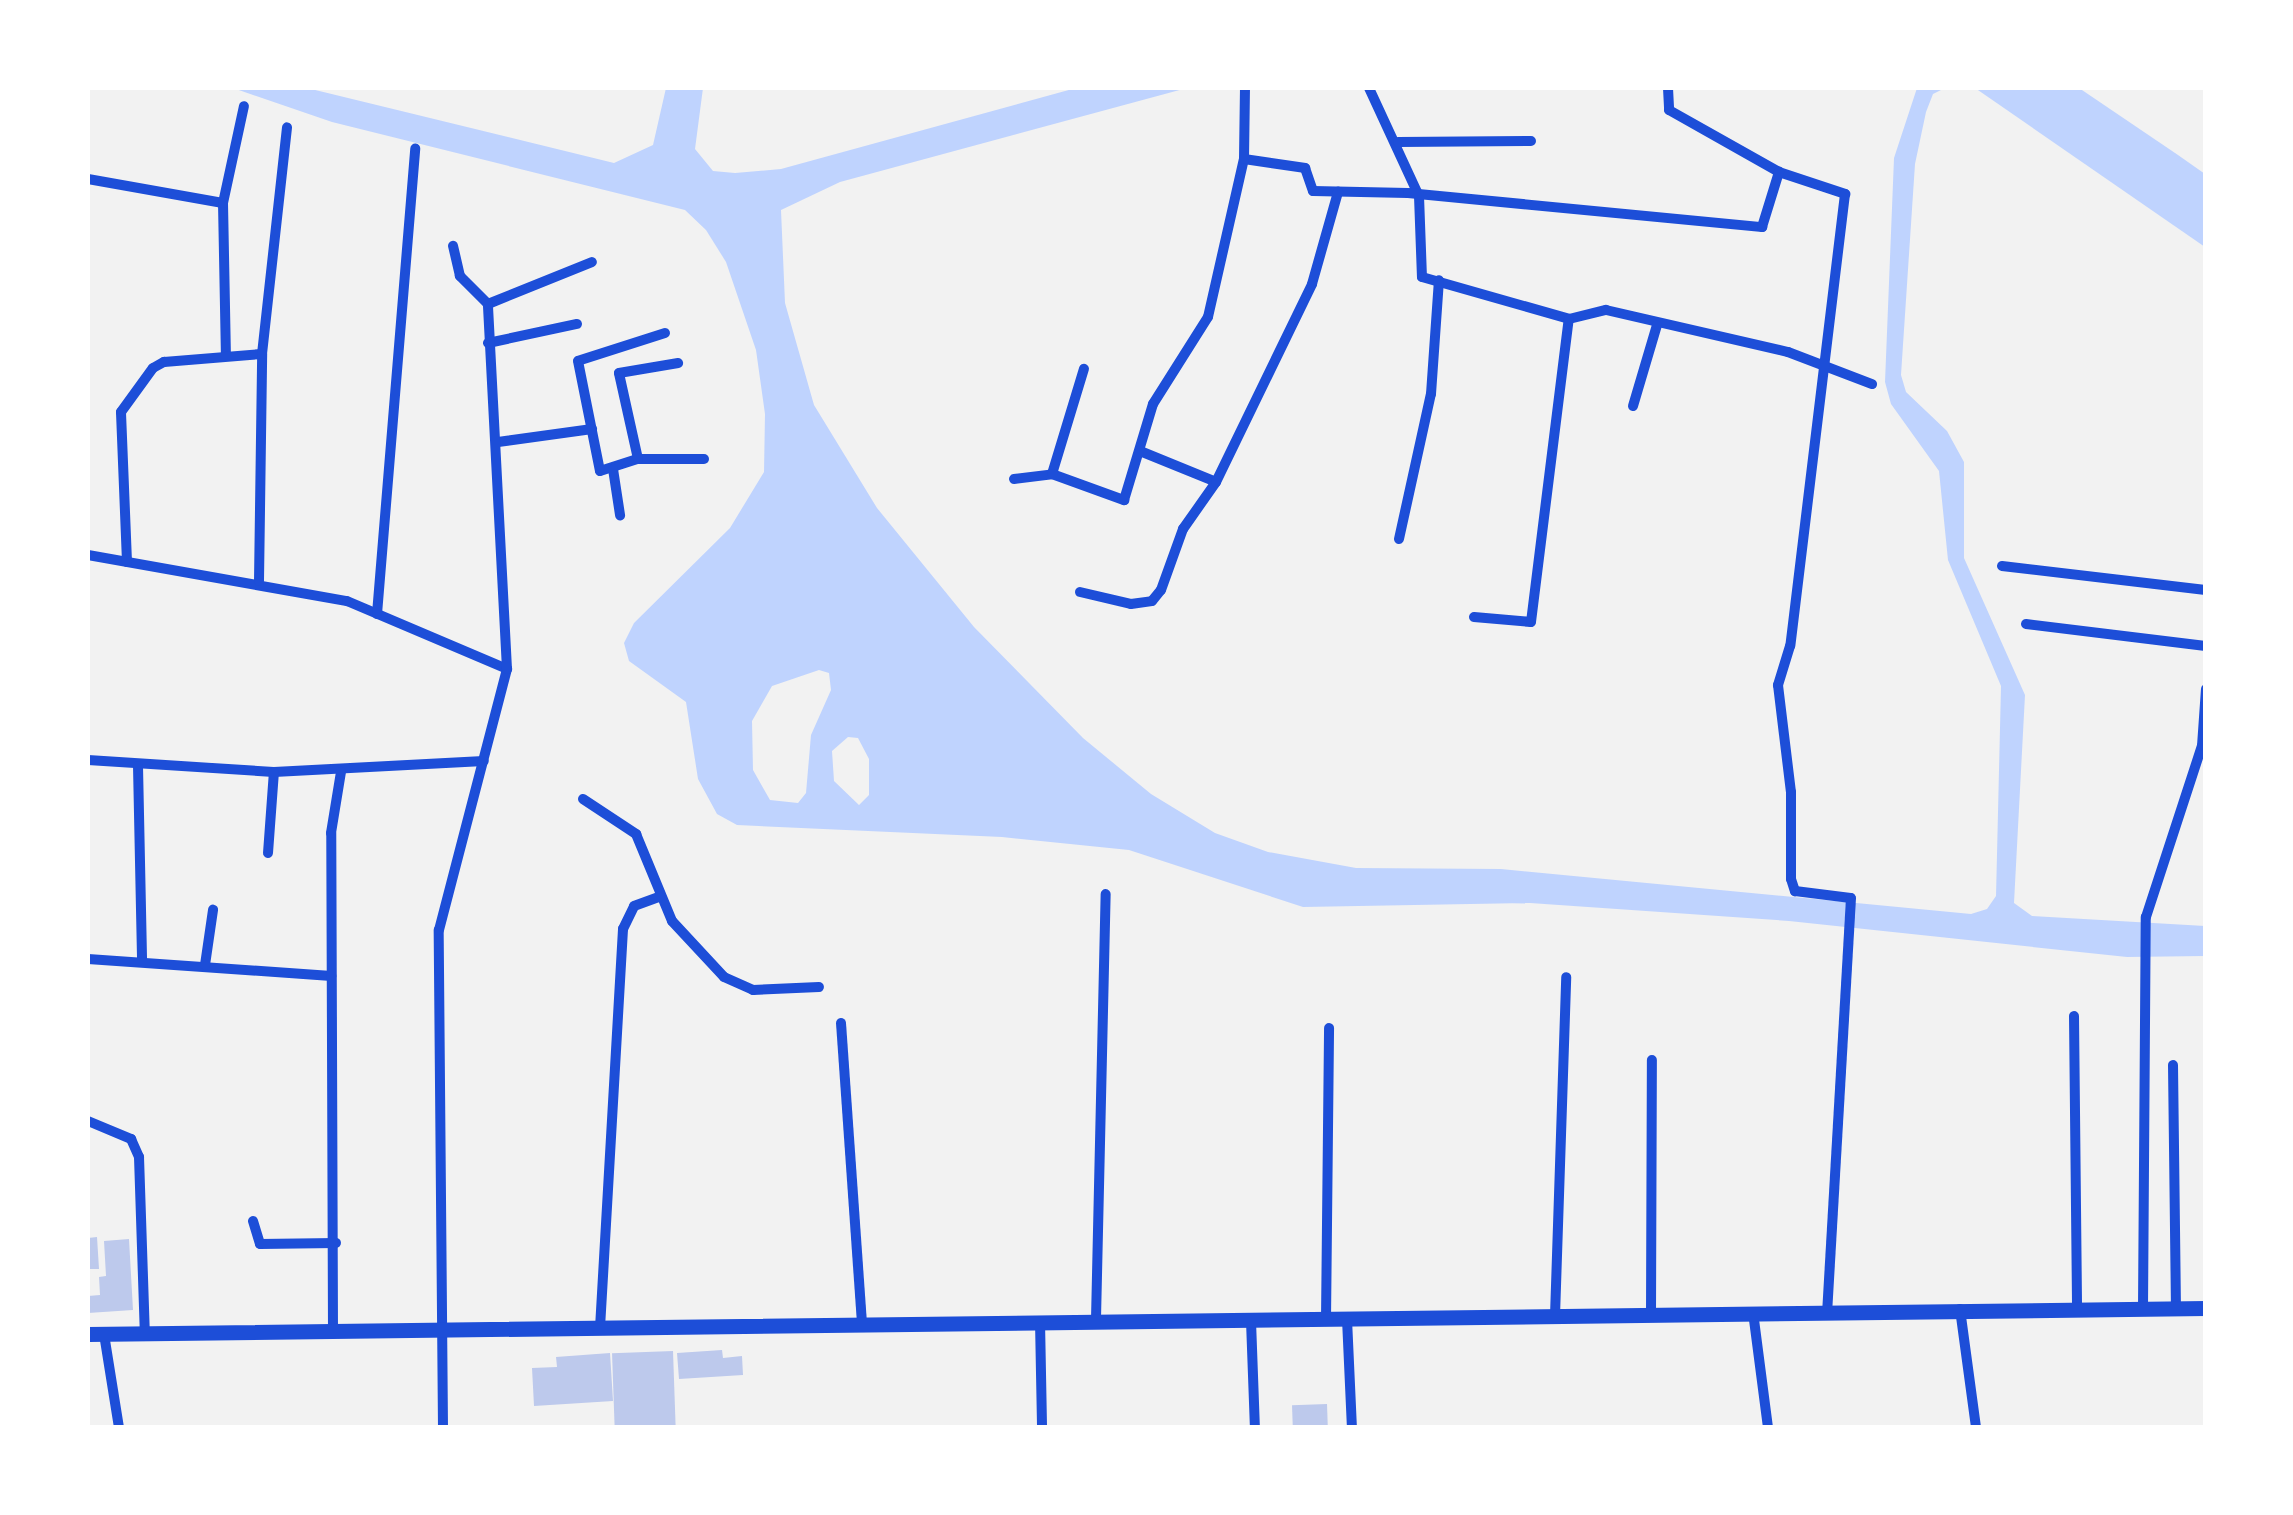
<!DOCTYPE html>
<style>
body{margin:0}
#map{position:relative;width:2293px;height:1515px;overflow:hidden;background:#f2f2f2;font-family:"Golos Text",sans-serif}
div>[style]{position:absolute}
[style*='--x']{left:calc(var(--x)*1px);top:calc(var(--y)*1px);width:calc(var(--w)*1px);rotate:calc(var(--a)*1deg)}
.water>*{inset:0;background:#bfd3fe}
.building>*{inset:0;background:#bdc9ec;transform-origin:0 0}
.minor>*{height:10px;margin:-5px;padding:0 5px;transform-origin:5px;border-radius:5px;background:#1d4ed8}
.tertiary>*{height:15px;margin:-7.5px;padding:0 7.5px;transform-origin:7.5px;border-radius:7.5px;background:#1d4ed8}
span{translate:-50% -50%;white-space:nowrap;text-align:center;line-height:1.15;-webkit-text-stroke:10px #fff;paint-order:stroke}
.frame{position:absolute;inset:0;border:90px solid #fff;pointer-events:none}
</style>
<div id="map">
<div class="water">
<div style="clip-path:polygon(evenodd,233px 88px,307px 88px,614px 163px,653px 145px,666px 88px,703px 88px,695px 149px,713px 171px,735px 173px,781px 169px,1076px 88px,1187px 88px,840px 182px,781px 210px,785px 303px,814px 405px,877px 508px,974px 627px,1083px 738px,1151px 794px,1215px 833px,1268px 852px,1356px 868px,1501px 869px,1971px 914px,1987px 909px,1996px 896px,2001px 686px,1948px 560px,1939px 471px,1891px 404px,1885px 382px,1894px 158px,1917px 88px,1945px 88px,1933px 94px,1926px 112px,1915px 164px,1901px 375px,1906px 392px,1947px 431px,1964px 462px,1964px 558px,2025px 695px,2014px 903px,2032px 916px,2205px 926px,2205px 956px,2127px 957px,1789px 921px,1530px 903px,1303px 907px,1129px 850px,1002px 837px,737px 825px,717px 814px,698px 779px,686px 702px,629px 661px,624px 643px,634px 623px,730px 528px,764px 472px,765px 414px,756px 350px,726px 262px,706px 230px,685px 210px,332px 122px,233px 88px,819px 670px,829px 673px,831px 690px,811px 735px,806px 793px,798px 803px,770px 800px,753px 770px,752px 721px,772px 686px,819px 670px,233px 88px,848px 737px,858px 738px,869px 759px,869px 795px,859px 805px,834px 781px,832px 751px,848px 737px)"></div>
<div style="clip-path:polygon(1975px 88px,2079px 88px,2178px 155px,2205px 174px,2205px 247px)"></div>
</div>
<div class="building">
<div style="clip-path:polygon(97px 1237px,99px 1269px,88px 1269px,88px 1238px)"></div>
<div style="clip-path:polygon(129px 1239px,133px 1310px,88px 1313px,88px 1296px,100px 1295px,99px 1277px,106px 1276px,104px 1241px)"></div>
<div style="clip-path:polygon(722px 1350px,723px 1358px,742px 1356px,743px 1375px,679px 1379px,677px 1353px)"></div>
<div style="left:673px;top:1351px;width:77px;height:61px;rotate:88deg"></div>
<div style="clip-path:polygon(610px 1353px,613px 1401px,534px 1406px,532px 1368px,557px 1367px,556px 1357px)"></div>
<div style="left:1327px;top:1404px;width:24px;height:35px;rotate:88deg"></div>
</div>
<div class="minor">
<div style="--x:1369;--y:88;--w:119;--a:65.2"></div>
<div style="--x:1419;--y:196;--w:81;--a:87.9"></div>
<div style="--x:1422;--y:277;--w:153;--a:15.9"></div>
<div style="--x:1569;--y:319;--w:38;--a:-14"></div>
<div style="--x:1606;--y:310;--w:187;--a:13"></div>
<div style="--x:1788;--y:352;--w:90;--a:20.9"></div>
<div style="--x:1668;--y:88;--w:22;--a:87"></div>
<div style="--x:1669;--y:110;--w:126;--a:29.4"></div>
<div style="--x:1779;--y:172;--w:70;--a:18.4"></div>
<div style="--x:1845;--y:194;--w:455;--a:96.9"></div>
<div style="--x:1790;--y:646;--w:41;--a:107.1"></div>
<div style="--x:1778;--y:685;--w:108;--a:83.1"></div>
<div style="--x:1791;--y:792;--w:87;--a:90"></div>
<div style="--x:1791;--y:879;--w:13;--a:72"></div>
<div style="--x:1795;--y:891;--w:56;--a:7.1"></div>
<div style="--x:1851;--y:898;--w:414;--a:93.3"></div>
<div style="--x:1398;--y:142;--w:133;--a:-0.4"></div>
<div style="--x:1244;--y:159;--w:62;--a:8.4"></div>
<div style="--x:1305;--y:168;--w:24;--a:71"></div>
<div style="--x:1313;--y:191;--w:95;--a:1.2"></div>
<div style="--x:1408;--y:193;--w:356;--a:5.5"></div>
<div style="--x:1762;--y:227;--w:58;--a:-72.8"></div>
<div style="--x:88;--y:179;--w:137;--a:10.1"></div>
<div style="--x:223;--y:203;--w:152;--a:88.9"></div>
<div style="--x:223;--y:203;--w:99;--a:-77.8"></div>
<div style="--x:488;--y:304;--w:112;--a:-22"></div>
<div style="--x:665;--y:333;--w:91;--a:162.2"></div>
<div style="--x:578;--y:361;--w:112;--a:78.7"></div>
<div style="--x:600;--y:471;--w:40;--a:-18"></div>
<div style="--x:638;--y:459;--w:66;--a:0"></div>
<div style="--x:488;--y:343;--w:91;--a:-12.1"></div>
<div style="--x:1633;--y:406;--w:84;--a:-73.5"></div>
<div style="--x:498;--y:442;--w:95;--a:-7.9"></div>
<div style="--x:1140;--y:451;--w:82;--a:22.2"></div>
<div style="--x:638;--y:459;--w:88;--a:-102.5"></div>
<div style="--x:619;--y:373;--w:60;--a:-9.6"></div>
<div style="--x:613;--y:469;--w:47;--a:81.3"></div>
<div style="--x:1052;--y:474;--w:110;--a:-73.1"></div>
<div style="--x:1014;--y:479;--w:38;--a:-7"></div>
<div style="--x:1052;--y:474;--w:77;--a:19.9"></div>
<div style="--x:1124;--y:500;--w:100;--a:-73.2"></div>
<div style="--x:1153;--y:404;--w:103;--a:-57.7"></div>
<div style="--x:1208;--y:317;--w:162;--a:-77.2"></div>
<div style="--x:1244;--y:159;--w:71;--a:-89.2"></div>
<div style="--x:1399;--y:539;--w:148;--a:-77.6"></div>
<div style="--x:1431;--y:394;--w:114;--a:-86"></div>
<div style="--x:88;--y:555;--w:263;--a:10.1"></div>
<div style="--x:347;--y:601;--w:174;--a:23"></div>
<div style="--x:127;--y:562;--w:150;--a:-92.3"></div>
<div style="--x:121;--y:412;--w:54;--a:-54"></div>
<div style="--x:153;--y:368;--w:13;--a:-29"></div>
<div style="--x:164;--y:362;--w:98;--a:-4.7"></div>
<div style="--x:2002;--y:566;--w:205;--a:6.7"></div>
<div style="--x:259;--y:581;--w:227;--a:-89.2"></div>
<div style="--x:262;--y:354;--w:228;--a:-83.7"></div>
<div style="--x:1080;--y:592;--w:52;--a:13.2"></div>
<div style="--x:1131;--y:604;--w:21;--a:-8"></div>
<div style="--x:1152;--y:601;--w:14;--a:-51"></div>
<div style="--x:1161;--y:590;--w:65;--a:-70.2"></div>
<div style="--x:1183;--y:529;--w:57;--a:-54.9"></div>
<div style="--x:1216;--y:482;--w:220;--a:-64.1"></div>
<div style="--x:1312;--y:284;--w:96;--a:-74.2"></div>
<div style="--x:377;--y:614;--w:467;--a:-85.3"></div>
<div style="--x:1474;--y:617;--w:57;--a:5"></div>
<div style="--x:1531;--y:622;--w:305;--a:-82.9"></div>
<div style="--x:2026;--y:624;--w:181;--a:7"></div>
<div style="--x:88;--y:760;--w:186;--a:3.7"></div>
<div style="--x:274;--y:772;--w:210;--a:-3"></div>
<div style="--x:138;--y:766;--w:196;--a:88.8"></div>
<div style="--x:583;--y:799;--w:64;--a:33.4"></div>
<div style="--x:636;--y:834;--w:94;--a:67.5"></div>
<div style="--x:672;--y:921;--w:76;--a:47.1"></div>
<div style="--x:724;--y:977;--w:32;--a:24"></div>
<div style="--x:753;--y:990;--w:66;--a:-2.6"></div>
<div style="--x:268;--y:853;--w:81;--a:-85.8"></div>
<div style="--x:88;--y:959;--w:244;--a:4"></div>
<div style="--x:205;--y:965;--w:56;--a:-81.7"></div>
<div style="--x:2074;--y:1016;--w:292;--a:89.4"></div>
<div style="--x:841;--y:1023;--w:300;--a:86"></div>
<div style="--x:2173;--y:1065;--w:243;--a:89.3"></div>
<div style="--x:88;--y:1121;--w:47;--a:22.7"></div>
<div style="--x:131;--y:1139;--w:20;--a:66"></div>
<div style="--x:139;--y:1157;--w:177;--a:88.1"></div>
<div style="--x:253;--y:1221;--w:24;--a:73"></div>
<div style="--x:260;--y:1244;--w:76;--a:-0.8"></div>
<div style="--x:1960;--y:1309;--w:120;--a:82.3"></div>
<div style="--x:2143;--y:1309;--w:392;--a:-89.6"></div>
<div style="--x:2146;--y:917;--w:180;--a:-71.9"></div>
<div style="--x:2202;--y:746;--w:57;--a:-86"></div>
<div style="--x:1753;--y:1312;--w:117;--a:82.6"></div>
<div style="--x:1651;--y:1314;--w:254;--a:-89.8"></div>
<div style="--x:1555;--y:1316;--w:339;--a:-88.1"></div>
<div style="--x:1096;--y:1319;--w:425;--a:-88.7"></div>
<div style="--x:1347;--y:1319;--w:109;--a:87.4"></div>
<div style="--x:1326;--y:1320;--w:292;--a:-89.4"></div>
<div style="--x:1040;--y:1321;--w:107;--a:88.9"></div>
<div style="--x:1251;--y:1321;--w:107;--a:87.9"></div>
<div style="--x:600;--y:1328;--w:400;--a:-86.7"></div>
<div style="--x:623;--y:929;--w:25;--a:-64"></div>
<div style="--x:634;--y:906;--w:27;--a:-20"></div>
<div style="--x:333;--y:1331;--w:498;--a:-90.2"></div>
<div style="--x:331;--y:833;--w:62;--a:-80.7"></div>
<div style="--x:104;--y:1334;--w:95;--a:80.9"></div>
<div style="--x:443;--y:1428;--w:498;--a:-90.5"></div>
<div style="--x:439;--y:930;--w:270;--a:-75.4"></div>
<div style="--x:507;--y:669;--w:365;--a:-93"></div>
<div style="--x:488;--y:304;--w:40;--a:-135"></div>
<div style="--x:460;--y:276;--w:31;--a:-103"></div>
</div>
<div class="tertiary">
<div style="--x:88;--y:1334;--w:2118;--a:-0.7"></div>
</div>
<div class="frame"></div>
</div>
